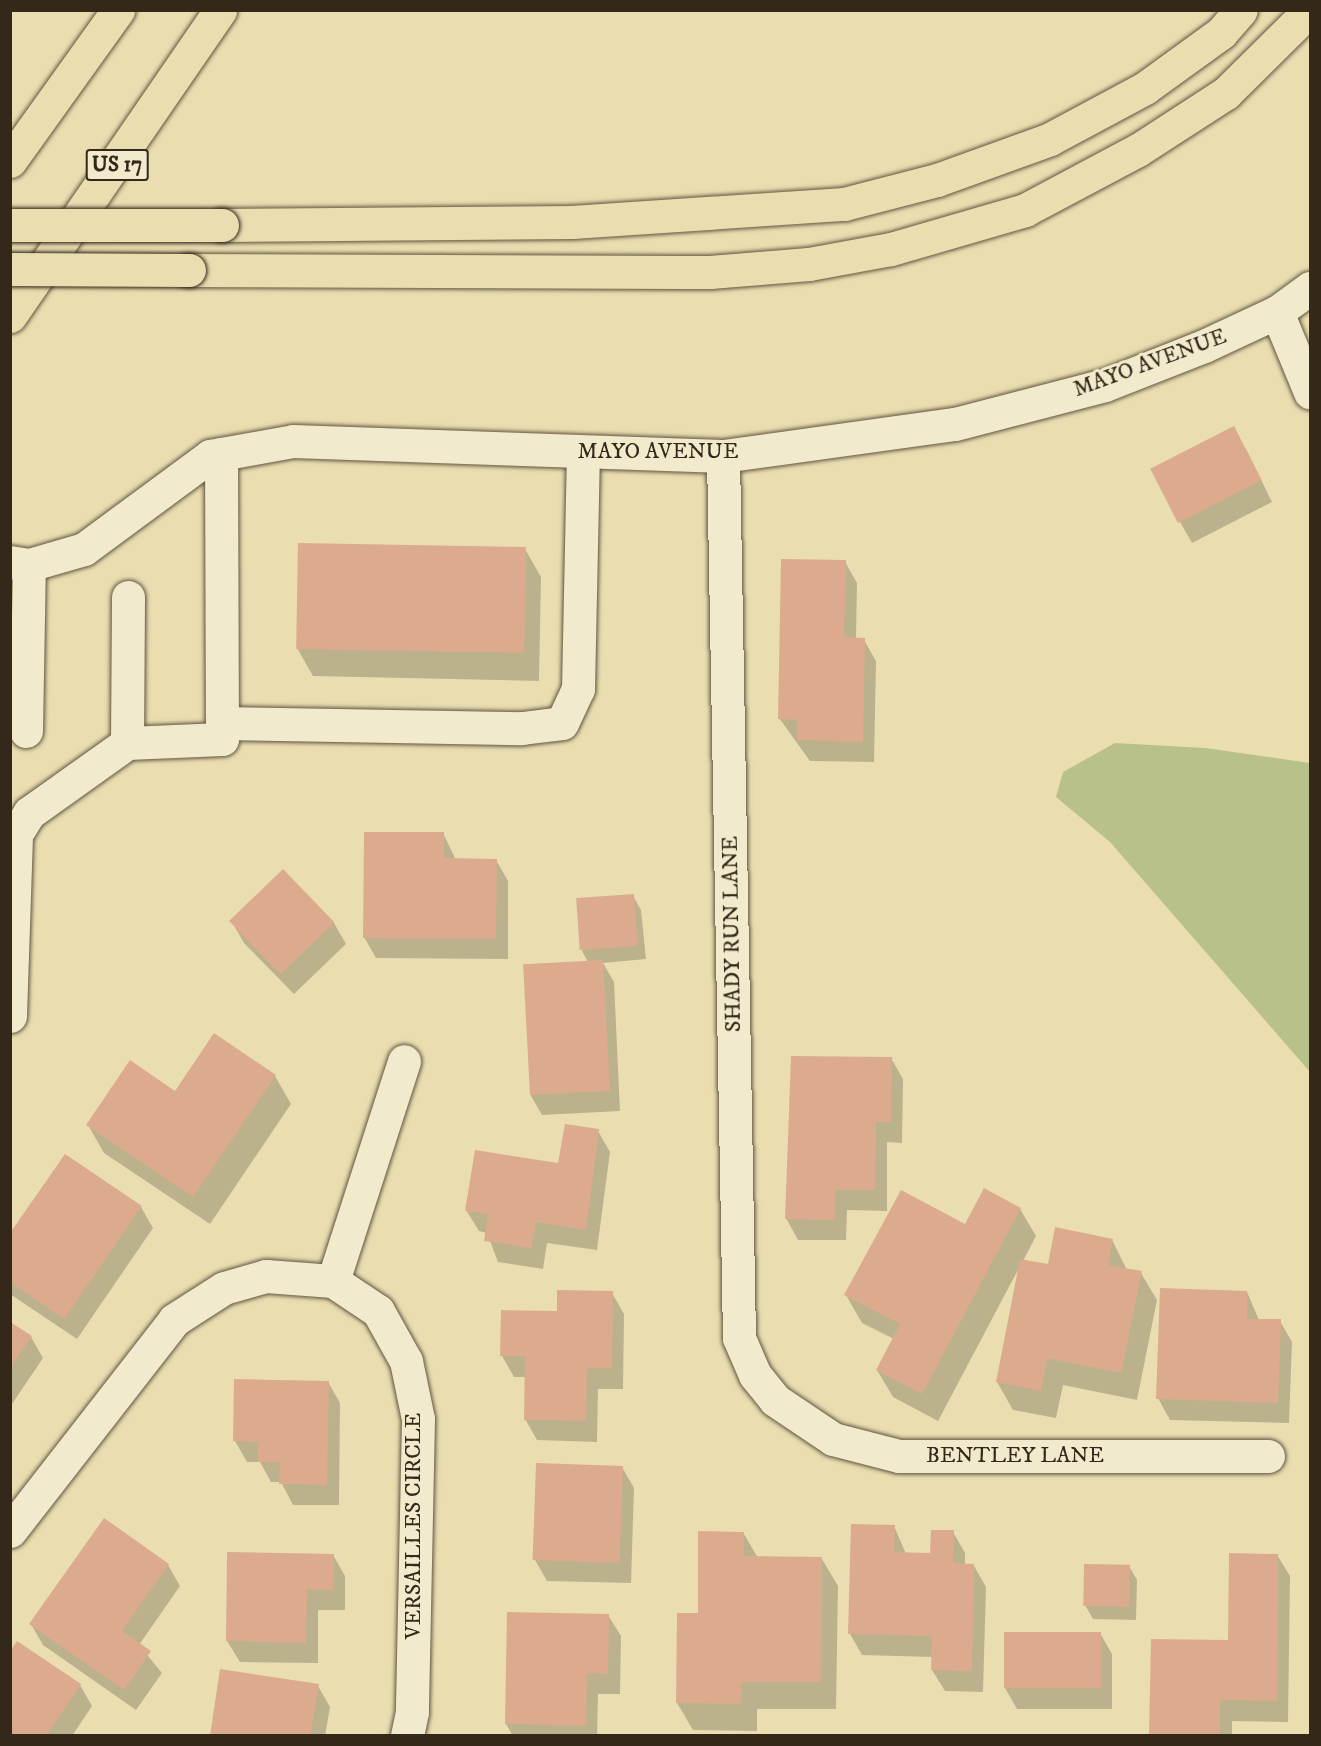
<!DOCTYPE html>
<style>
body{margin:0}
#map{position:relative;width:1321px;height:1746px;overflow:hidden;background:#eadeb1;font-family:"IM FELL DW Pica",serif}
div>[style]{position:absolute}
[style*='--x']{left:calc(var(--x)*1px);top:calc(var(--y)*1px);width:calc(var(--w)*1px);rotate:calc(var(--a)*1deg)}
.green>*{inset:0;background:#b9c18a}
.shadow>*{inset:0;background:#0003}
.building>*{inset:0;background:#dcab8d;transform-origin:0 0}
.roads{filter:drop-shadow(0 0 2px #615640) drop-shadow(0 0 2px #615640)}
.minor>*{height:33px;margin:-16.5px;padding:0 16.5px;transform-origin:16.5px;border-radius:16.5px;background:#f1eacc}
.major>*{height:33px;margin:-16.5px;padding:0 16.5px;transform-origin:16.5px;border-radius:16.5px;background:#eadeb1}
.bridges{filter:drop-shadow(0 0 2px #33281a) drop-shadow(0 0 2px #33281a)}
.major-bridge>*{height:33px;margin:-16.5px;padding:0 16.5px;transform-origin:16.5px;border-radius:16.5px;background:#eadeb1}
span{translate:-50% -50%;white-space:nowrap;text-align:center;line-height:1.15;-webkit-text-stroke:6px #f1eacc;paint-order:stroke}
.shield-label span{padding:2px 4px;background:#f1eacc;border:2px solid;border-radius:4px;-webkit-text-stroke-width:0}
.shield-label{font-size:21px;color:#33281a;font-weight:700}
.street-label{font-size:22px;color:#33281a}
.frame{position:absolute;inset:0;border:12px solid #33281a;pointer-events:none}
</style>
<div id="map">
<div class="green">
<div style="clip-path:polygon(1115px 743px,1205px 748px,1310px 763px,1310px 1072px,1110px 842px,1056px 797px,1063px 772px)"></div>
</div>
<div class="shadow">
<div style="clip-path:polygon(1246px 449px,1272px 502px,1192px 543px,1180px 522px)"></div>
<div style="clip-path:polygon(525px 549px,541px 577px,539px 681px,313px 676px,297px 648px)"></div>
<div style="clip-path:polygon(845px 562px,857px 583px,856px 639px,864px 640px,876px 661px,874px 762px,810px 761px,779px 718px)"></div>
<div style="clip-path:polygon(443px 833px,456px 860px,496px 860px,508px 881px,508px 959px,376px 958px,364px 937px)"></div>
<div style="clip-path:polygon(633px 896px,641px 910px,646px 959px,603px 963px,614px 982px,620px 1111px,542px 1115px,530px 1094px,588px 962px,582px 951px)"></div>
<div style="clip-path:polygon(232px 922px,334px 923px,346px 944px,294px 994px,244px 943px)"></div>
<div style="clip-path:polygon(891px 1058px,903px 1079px,902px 1143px,887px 1142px,887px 1211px,847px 1210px,846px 1240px,798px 1240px,786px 1218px)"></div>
<div style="clip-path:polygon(275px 1076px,291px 1104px,210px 1224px,104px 1153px,88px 1125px,176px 1093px)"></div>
<div style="clip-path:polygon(598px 1131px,610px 1152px,597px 1250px,547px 1243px,543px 1269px,498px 1262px,487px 1233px,479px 1231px,466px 1210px,559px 1165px)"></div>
<div style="clip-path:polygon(141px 1207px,153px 1228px,77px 1339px,10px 1294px,10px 1235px)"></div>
<div style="clip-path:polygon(1020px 1209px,1036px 1236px,1023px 1261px,1049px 1266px,1112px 1240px,1127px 1270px,1141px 1273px,1157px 1300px,1137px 1400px,1063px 1385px,1056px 1418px,1013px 1410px,997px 1382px,1019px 1268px,938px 1421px,893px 1397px,877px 1370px,894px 1339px,862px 1323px,846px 1295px,965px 1226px)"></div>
<div style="clip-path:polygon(1247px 1292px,1259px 1320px,1280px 1321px,1292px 1342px,1289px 1423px,1170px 1420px,1158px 1398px)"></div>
<div style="clip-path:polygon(612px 1293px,624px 1314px,623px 1389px,598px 1389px,597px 1442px,537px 1440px,525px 1419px,526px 1377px,514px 1377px,502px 1356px,558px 1313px)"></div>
<div style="clip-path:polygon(10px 1324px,31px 1337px,43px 1358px,10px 1407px)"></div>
<div style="clip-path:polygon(328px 1382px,340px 1403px,339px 1505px,293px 1505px,281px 1482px,271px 1482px,260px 1462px,247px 1462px,235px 1441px)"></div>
<div style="clip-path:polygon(622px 1467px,634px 1488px,631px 1583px,547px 1581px,535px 1560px)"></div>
<div style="clip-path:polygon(894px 1526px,906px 1554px,932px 1554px,953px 1532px,965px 1553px,965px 1565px,974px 1566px,986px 1587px,983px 1692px,945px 1691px,932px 1670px,933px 1657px,862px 1655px,850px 1634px)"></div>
<div style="clip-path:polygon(744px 1534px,758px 1558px,822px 1559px,838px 1586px,836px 1709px,757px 1709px,757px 1731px,693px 1730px,677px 1703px,699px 1614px)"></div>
<div style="clip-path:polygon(333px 1555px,345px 1576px,345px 1610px,318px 1610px,318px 1663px,240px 1662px,227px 1641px)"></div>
<div style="clip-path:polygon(1277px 1555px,1290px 1576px,1288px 1722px,1232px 1721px,1232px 1736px,1151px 1736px,1230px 1642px)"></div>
<div style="clip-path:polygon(168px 1565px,180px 1586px,139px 1645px,162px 1673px,136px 1710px,43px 1645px,31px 1624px)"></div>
<div style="clip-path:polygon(1129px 1566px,1137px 1580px,1136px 1620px,1093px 1619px,1085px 1605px)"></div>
<div style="clip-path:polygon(508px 1614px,608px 1615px,621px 1636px,620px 1694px,598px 1694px,597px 1736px,513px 1736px,506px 1724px)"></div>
<div style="clip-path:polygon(1100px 1633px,1112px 1654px,1112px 1709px,1017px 1709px,1005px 1688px)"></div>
<div style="clip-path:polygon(80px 1685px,92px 1706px,72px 1736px,10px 1736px)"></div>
<div style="clip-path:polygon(318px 1686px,330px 1707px,325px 1736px,211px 1736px)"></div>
</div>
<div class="building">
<div style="left:1234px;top:426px;width:61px;height:94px;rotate:63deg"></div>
<div style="left:298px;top:543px;width:228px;height:106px;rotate:1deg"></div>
<div style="clip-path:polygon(781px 559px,846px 560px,844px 637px,865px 638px,863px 742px,797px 740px,797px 720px,778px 719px)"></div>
<div style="clip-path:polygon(364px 832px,444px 832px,444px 858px,497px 859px,496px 939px,363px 938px)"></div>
<div style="left:283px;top:869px;width:74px;height:75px;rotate:46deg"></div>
<div style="left:634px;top:894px;width:52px;height:58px;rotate:86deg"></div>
<div style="left:603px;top:960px;width:131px;height:80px;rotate:87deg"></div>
<div style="clip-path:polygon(214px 1033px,276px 1075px,193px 1197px,86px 1125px,130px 1060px,175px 1091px)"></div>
<div style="clip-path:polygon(791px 1056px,892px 1057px,891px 1122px,876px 1122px,875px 1190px,835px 1190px,835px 1220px,785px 1219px)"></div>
<div style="clip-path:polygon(565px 1124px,599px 1129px,586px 1230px,536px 1222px,531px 1248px,484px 1241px,488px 1214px,465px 1211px,475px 1150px,558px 1163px)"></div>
<div style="clip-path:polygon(65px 1154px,142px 1206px,64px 1319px,10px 1282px,10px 1233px)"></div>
<div style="clip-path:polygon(984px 1188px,1021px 1208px,922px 1394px,876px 1370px,900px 1324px,844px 1295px,901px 1190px,965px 1224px)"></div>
<div style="clip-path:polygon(1055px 1227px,1113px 1239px,1108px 1265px,1142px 1271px,1121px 1373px,1047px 1358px,1041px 1391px,996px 1382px,1020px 1259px,1048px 1264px)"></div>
<div style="clip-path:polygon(1160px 1288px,1247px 1291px,1247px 1319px,1281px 1319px,1278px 1403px,1156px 1399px)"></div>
<div style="clip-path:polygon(557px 1290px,613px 1291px,612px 1368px,587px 1368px,586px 1421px,524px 1420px,525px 1356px,500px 1356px,501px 1310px,557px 1311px)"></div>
<div style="clip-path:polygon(10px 1322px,32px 1336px,10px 1368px)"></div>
<div style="clip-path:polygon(234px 1379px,329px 1381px,327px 1485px,279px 1484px,280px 1462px,258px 1462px,258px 1442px,233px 1441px)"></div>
<div style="left:536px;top:1463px;width:87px;height:97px;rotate:2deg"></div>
<div style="clip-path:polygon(104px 1518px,169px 1564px,122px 1631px,151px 1651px,124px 1690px,29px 1624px)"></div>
<div style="clip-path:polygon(851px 1524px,895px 1525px,894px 1552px,930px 1553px,931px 1530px,954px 1530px,953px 1563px,974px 1564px,972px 1671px,931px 1670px,932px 1636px,848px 1634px)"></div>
<div style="clip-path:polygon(698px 1531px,744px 1532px,744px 1556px,822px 1557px,821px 1682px,742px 1682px,741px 1704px,676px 1703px,677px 1613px,698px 1613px)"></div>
<div style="clip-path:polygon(227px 1552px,334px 1554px,333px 1590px,307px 1589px,306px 1643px,226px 1641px)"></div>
<div style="clip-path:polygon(1229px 1553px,1278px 1554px,1277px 1701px,1220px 1700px,1220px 1736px,1149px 1736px,1151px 1639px,1228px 1640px)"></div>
<div style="left:1084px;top:1564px;width:46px;height:42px;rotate:1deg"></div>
<div style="clip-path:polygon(507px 1612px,609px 1614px,608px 1674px,587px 1673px,586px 1726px,505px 1724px)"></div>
<div style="left:1004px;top:1632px;width:97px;height:56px"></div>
<div style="clip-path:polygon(17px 1641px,81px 1684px,46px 1736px,10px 1736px,10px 1651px)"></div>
<div style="clip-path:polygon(220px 1669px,319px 1684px,310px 1736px,210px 1736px)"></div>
</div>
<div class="roads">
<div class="minor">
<div style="--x:1277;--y:312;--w:87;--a:67.6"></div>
<div style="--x:723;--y:456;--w:882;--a:88.96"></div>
<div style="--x:739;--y:1338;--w:40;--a:66.6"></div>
<div style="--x:755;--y:1375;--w:32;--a:51"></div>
<div style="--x:775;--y:1400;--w:70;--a:33.9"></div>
<div style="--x:833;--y:1439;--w:68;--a:14.4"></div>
<div style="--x:899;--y:1456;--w:369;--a:0"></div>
<div style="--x:10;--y:562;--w:19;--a:9"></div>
<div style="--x:29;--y:565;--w:57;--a:-16.2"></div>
<div style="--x:84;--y:549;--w:157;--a:-36.4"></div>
<div style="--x:210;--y:456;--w:84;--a:-10.2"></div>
<div style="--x:293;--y:441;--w:430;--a:2"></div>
<div style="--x:723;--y:456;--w:234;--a:-7.9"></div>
<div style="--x:955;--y:424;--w:155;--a:-14.6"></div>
<div style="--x:1105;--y:385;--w:106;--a:-21.5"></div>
<div style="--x:1204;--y:346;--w:81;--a:-25"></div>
<div style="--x:1277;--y:312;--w:41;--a:-36"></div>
<div style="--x:222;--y:723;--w:300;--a:1"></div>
<div style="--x:522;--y:728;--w:40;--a:-7.1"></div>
<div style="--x:562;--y:723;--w:38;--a:-65"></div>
<div style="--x:578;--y:689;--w:237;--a:-88.8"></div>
<div style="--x:26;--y:731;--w:166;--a:-89"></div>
<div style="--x:127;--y:743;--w:146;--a:-89.6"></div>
<div style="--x:10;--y:1016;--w:182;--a:-88.1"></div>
<div style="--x:16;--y:834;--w:25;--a:-58"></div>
<div style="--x:29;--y:813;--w:120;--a:-35.5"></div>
<div style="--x:127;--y:743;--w:95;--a:-2.4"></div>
<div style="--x:222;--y:739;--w:285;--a:-90.2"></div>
<div style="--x:333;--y:1281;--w:231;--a:-72.1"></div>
<div style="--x:10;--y:1531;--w:267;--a:-52.1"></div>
<div style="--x:174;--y:1320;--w:59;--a:-32.6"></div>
<div style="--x:224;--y:1288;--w:44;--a:-15.9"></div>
<div style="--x:266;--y:1276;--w:67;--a:4.3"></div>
<div style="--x:333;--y:1281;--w:54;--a:33.7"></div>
<div style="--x:378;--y:1311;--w:57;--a:60.8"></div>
<div style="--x:406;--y:1361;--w:59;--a:78.3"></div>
<div style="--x:418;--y:1419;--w:293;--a:91.2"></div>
<div style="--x:412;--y:1712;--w:25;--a:102"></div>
</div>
<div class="major">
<div style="--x:10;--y:161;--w:186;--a:-54.4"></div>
<div style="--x:222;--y:225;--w:350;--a:-0.5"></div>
<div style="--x:572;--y:222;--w:273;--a:-3.8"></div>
<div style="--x:844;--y:204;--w:96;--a:-14.5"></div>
<div style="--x:937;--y:180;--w:120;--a:-19.9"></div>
<div style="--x:1050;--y:139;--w:108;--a:-28.2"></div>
<div style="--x:1145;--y:88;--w:94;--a:-35.9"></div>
<div style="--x:1221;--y:33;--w:30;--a:-49"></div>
<div style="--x:189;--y:270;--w:521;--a:0.22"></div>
<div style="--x:710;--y:272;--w:99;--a:-4.6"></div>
<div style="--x:809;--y:264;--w:83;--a:-10.4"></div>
<div style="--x:891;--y:249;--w:140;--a:-16.2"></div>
<div style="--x:1025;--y:210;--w:128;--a:-28"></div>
<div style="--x:1138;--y:150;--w:105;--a:-32.9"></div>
<div style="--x:1226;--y:93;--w:118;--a:-44.7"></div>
<div style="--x:10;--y:316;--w:371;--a:-55.5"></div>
</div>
</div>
<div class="bridges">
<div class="major-bridge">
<div style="--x:10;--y:225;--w:212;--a:0"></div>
<div style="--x:10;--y:269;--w:179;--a:0.3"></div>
</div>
</div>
<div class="shield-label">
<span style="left:117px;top:165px">US 17</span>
</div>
<div class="street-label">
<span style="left:1150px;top:363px;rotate:-20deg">MAYO AVENUE</span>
<span style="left:658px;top:452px">MAYO AVENUE</span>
<span style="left:732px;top:934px;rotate:-91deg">SHADY RUN LANE</span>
<span style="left:1015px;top:1456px">BENTLEY LANE</span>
<span style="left:414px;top:1526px;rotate:-90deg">VERSAILLES CIRCLE</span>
</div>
<div class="frame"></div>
</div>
